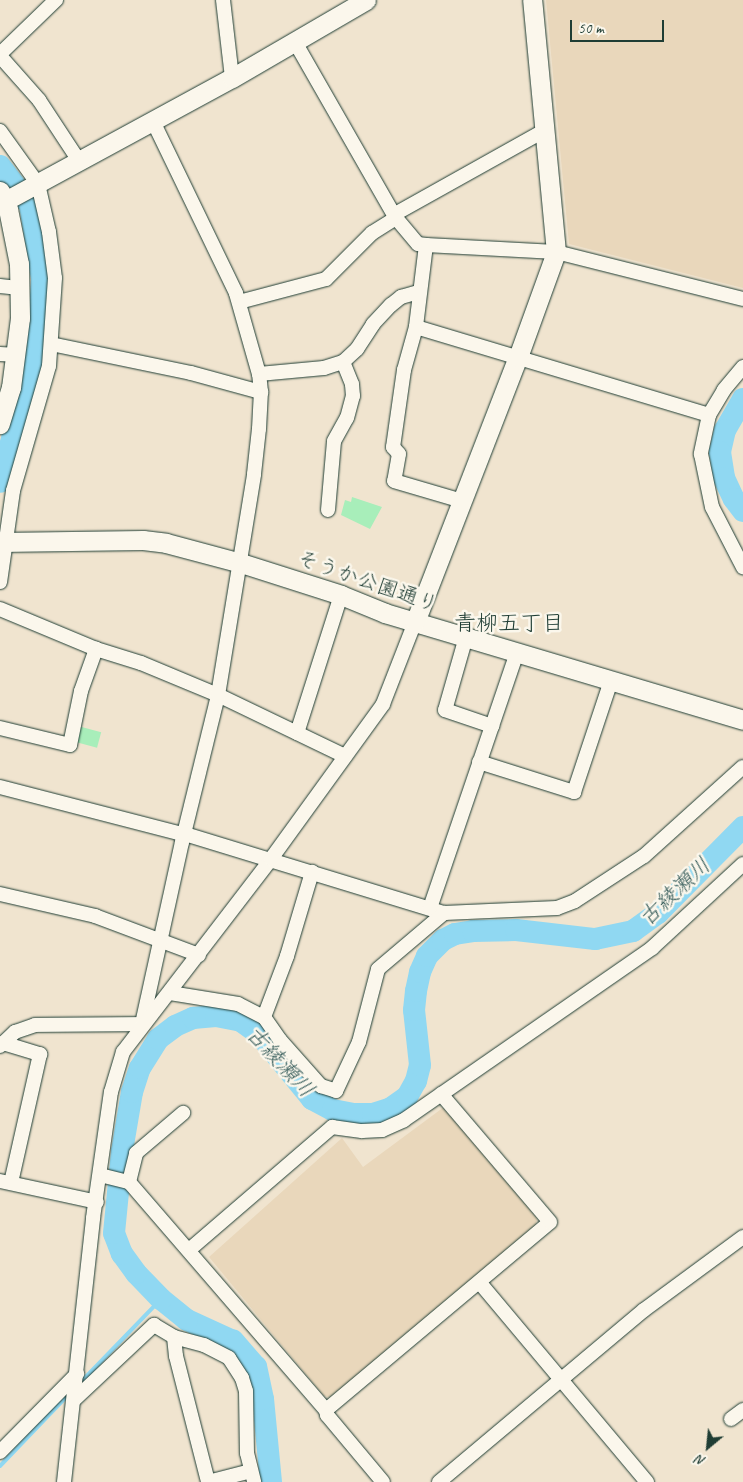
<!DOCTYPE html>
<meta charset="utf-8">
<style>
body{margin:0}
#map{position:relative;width:743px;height:1482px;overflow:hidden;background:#f0e4cf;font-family:Caveat,"Klee One",sans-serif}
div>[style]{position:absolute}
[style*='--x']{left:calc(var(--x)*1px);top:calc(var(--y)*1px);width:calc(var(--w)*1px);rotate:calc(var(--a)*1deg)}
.built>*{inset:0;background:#e9d7bb}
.green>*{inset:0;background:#a8eeba;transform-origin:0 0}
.stream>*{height:4px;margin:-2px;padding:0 2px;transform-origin:2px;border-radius:2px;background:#90d8f2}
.river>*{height:22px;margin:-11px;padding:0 11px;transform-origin:11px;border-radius:11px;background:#90d8f2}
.roads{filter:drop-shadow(0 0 1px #1f3d34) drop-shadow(0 0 1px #1f3d34)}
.street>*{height:14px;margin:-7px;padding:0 7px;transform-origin:7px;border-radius:7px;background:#fbf7ec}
.secondary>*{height:19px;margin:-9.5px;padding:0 9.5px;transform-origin:9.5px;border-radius:9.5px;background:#fbf7ec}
span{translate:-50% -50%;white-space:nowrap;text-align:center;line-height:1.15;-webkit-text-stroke:5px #fbf7ec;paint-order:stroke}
.street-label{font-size:21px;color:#1f3d34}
.neighbourhood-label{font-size:22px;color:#1f3d34}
.water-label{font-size:22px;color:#365c5a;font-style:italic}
.north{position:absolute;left:683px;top:1422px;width:50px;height:50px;-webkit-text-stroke:4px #fbf7ec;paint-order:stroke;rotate:208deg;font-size:14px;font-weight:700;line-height:20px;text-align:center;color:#1f3d34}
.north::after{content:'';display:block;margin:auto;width:18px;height:22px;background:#1f3d34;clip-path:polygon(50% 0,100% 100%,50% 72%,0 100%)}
.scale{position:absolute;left:570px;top:20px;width:94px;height:22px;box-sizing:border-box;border:2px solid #1f3d34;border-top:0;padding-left:6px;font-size:15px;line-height:18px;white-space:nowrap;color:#1f3d34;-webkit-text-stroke:4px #fbf7ec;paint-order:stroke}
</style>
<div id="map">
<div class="built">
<div style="clip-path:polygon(546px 0,743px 0,743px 288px,569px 244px)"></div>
<div style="clip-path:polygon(444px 1107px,537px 1216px,536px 1225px,334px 1398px,324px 1396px,209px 1257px,342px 1138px,363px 1167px)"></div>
</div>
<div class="green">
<div style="clip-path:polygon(352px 497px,382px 507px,370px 529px,341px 515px,345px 500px,351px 502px)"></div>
<div style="left:78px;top:726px;width:24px;height:16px;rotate:15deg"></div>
</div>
<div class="stream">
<div style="--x:79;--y:1384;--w:118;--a:-46"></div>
<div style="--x:0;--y:1466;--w:100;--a:-46.2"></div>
</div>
<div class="river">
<div style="--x:0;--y:166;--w:49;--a:52.4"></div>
<div style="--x:30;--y:205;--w:75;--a:80.8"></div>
<div style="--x:42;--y:279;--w:66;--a:93.5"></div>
<div style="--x:38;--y:345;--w:142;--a:105.5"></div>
<div style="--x:743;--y:399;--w:36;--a:120"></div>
<div style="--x:725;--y:430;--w:23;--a:103"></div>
<div style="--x:720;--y:452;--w:26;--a:81"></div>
<div style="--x:724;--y:478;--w:23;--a:65"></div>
<div style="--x:734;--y:499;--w:15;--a:53"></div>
<div style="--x:271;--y:1482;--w:83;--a:-95.5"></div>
<div style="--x:263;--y:1399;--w:33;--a:-102"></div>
<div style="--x:256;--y:1367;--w:35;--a:-131"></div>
<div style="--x:233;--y:1341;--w:51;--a:-155.5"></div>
<div style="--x:187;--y:1320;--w:33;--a:-141"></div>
<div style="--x:161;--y:1299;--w:36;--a:-134"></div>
<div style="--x:136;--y:1273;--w:24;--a:-126"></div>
<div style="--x:122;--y:1254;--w:22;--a:-111"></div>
<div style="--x:114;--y:1233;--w:82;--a:-84.4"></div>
<div style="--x:122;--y:1151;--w:60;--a:-80.4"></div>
<div style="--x:132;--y:1092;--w:25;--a:-72"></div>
<div style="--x:140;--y:1068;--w:34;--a:-58"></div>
<div style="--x:158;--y:1039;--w:21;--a:-37"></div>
<div style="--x:175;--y:1026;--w:20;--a:-24"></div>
<div style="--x:193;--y:1018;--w:23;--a:-5"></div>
<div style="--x:216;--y:1016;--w:25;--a:11"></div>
<div style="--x:241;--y:1021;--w:22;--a:36"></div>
<div style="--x:259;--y:1034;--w:84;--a:50.8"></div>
<div style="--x:312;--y:1099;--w:24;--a:28"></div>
<div style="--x:333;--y:1110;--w:21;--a:11"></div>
<div style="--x:354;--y:1114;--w:19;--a:0"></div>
<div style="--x:373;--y:1114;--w:19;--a:-18"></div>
<div style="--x:391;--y:1108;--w:19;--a:-35"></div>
<div style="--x:407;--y:1097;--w:18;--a:-61"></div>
<div style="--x:416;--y:1081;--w:16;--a:-76"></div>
<div style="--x:420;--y:1065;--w:55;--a:-96.2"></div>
<div style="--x:414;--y:1010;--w:19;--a:-84"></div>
<div style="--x:416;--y:991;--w:19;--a:-78"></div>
<div style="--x:420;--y:972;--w:17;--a:-66"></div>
<div style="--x:427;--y:956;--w:23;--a:-45"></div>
<div style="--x:443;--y:940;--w:13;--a:-27"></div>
<div style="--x:455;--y:934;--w:18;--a:-9"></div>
<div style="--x:473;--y:931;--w:43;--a:-1.3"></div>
<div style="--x:516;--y:930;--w:80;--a:6.5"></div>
<div style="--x:595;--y:939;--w:39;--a:-12"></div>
<div style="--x:633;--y:931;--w:31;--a:-36"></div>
<div style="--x:658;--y:913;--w:121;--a:-45.3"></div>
</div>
<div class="roads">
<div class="street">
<div style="--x:223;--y:0;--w:79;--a:83.4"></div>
<div style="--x:295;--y:42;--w:203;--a:60.2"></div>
<div style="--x:396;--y:218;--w:34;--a:50"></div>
<div style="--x:418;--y:244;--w:8;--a:7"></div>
<div style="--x:426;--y:245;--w:83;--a:97"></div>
<div style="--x:416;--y:327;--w:45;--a:105.6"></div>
<div style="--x:404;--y:370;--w:78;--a:98.1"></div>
<div style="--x:393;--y:447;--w:9;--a:49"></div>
<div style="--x:399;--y:454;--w:27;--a:100"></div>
<div style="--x:394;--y:481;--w:71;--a:16.4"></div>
<div style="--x:0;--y:54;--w:78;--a:-44"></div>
<div style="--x:0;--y:56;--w:59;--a:48.4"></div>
<div style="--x:39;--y:100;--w:73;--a:56.7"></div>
<div style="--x:0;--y:131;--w:65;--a:54.4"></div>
<div style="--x:38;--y:184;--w:49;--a:77.1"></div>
<div style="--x:49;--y:232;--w:46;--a:82.6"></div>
<div style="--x:55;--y:278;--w:88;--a:93.9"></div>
<div style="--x:49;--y:366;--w:130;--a:106.1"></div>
<div style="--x:13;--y:491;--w:92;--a:98.1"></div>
<div style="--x:395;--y:214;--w:172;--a:-29.2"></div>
<div style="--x:426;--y:245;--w:130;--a:3.1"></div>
<div style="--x:556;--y:252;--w:193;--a:14.1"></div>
<div style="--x:0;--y:286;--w:20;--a:6"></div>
<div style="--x:239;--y:302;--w:90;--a:-14.8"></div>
<div style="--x:326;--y:279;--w:65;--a:-45"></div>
<div style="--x:372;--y:233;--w:28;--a:-32"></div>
<div style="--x:416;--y:327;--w:306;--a:16.7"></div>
<div style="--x:51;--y:344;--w:143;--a:11.7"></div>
<div style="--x:191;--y:373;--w:73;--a:15.2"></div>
<div style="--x:0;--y:354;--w:17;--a:3"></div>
<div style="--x:743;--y:367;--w:30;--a:130"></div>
<div style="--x:724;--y:390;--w:29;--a:121"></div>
<div style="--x:709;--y:415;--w:40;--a:102"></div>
<div style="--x:701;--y:454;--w:54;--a:78.3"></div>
<div style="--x:712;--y:507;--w:68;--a:62.7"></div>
<div style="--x:259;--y:374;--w:65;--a:-5.3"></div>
<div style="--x:324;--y:368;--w:20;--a:-18"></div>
<div style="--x:343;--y:362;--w:19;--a:-43"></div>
<div style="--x:357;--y:349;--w:30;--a:-57"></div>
<div style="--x:373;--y:324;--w:26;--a:-47"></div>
<div style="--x:391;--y:305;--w:13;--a:-39"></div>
<div style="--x:401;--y:297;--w:19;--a:-16"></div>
<div style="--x:328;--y:510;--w:69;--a:-85"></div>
<div style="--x:334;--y:441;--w:26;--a:-61"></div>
<div style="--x:347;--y:418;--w:23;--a:-75"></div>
<div style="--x:353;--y:396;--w:12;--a:-95"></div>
<div style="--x:352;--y:384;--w:24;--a:-112"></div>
<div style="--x:0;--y:609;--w:104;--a:22.6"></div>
<div style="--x:96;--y:649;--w:47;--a:17.3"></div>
<div style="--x:141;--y:663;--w:83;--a:22.6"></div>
<div style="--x:218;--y:695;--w:141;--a:25.7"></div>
<div style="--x:466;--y:637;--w:76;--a:106"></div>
<div style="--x:445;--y:710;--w:50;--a:18.8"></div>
<div style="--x:0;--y:728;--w:72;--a:13.7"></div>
<div style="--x:70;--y:745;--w:55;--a:-78.5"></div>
<div style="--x:81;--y:691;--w:45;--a:-70.3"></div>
<div style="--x:297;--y:733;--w:145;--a:-72.3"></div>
<div style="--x:479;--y:762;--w:100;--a:17.5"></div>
<div style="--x:574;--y:792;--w:117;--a:-71.6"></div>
<div style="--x:0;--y:787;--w:191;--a:14.5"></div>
<div style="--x:185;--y:834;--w:271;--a:17"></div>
<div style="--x:444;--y:913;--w:113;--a:-2.5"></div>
<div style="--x:557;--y:908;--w:19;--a:-21"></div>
<div style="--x:575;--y:901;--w:82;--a:-33.1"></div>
<div style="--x:644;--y:856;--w:133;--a:-42"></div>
<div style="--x:0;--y:894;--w:98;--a:13"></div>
<div style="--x:95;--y:916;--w:111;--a:20.6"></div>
<div style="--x:430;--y:908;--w:269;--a:-71.2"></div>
<div style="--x:170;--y:993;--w:69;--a:9.2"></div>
<div style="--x:238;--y:1004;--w:29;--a:27"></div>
<div style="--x:264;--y:1017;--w:28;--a:55"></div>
<div style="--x:280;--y:1040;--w:62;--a:48.3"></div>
<div style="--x:321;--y:1086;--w:16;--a:18"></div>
<div style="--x:336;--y:1091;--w:54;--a:-64.9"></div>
<div style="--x:359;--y:1042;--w:75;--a:-75.4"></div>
<div style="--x:378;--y:969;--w:87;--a:-40.3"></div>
<div style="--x:264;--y:1017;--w:65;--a:-69.3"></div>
<div style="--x:287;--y:956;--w:88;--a:-73.4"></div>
<div style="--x:142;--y:1024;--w:186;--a:-77.6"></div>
<div style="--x:182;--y:842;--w:151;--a:-76.2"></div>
<div style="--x:218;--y:695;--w:224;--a:-80.7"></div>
<div style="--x:254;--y:474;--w:45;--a:-83.7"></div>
<div style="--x:259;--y:429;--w:37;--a:-87"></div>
<div style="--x:261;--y:392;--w:18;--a:-96"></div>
<div style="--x:259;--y:374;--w:84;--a:-105.9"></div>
<div style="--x:236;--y:293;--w:191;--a:-115.8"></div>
<div style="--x:3;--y:1043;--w:39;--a:17"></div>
<div style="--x:40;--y:1054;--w:132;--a:102.7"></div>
<div style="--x:0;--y:1046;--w:21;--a:-43"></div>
<div style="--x:15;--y:1032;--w:21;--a:-19"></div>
<div style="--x:35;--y:1025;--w:107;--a:-0.5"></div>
<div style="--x:100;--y:1175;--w:30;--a:14"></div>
<div style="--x:129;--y:1182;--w:301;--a:49.2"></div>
<div style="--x:326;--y:1410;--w:292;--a:-40"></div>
<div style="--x:550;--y:1222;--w:168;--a:-130.4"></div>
<div style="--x:0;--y:1181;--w:99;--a:12.2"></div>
<div style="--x:129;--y:1182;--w:30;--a:-76"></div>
<div style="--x:136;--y:1153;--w:62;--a:-40.4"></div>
<div style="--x:189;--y:1250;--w:189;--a:-40.7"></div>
<div style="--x:332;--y:1127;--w:30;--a:8"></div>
<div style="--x:362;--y:1131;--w:20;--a:-3"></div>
<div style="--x:382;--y:1130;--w:24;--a:-24"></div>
<div style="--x:404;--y:1120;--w:302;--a:-34.7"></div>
<div style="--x:652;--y:948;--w:124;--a:-42.7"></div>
<div style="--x:480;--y:1283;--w:260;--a:50"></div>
<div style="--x:174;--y:1337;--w:19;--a:84"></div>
<div style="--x:176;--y:1356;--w:130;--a:75.7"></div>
<div style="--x:74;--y:1400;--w:110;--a:-43.2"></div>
<div style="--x:154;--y:1325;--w:23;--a:31"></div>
<div style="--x:174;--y:1337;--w:31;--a:15"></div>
<div style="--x:204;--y:1345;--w:28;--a:27"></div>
<div style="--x:229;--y:1358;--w:24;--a:57"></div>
<div style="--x:242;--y:1378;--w:14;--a:73"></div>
<div style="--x:246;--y:1391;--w:62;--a:89.1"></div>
<div style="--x:247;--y:1453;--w:30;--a:76"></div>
<div style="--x:326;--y:1410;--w:5;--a:79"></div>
<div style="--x:327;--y:1415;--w:87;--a:50.1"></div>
<div style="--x:731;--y:1419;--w:15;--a:-37"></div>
<div style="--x:0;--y:1452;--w:110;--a:-45.4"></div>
<div style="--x:64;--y:1482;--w:266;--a:-83.7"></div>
<div style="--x:93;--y:1218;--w:127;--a:-81.9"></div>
<div style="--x:111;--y:1092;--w:42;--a:-73.3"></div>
<div style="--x:123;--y:1052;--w:243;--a:-52.5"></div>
<div style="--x:271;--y:859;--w:191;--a:-54.1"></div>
<div style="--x:383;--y:704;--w:88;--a:-68.7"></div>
<div style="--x:208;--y:1482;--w:44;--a:-14.3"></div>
<div style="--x:439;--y:1482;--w:268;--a:-40"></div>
<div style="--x:644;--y:1310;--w:123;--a:-36.4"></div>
</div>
<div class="secondary">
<div style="--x:0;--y:191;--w:20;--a:66"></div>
<div style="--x:8;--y:209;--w:56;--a:78.7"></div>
<div style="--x:19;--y:264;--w:54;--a:88.9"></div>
<div style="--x:20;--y:318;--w:70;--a:97.4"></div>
<div style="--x:11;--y:387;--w:39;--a:107"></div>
<div style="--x:5;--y:201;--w:258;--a:-28.5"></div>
<div style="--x:232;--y:78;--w:155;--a:-30.2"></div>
<div style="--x:0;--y:542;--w:143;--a:-0.8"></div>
<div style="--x:143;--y:540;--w:23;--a:7"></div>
<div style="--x:166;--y:543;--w:78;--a:14.9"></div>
<div style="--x:241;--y:563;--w:105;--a:17.7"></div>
<div style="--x:341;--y:595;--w:48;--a:22.2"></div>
<div style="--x:385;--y:613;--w:374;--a:16.6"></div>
<div style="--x:415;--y:622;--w:284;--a:-68.8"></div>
<div style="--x:518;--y:357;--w:112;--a:-70.1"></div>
<div style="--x:556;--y:252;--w:253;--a:-95.4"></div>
</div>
</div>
<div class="street-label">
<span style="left:368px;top:581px;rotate:19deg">そうか公園通り</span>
</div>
<div class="neighbourhood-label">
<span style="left:509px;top:624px">青柳五丁目</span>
</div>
<div class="water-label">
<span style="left:675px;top:892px;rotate:-43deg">古綾瀬川</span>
<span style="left:280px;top:1062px;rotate:47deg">古綾瀬川</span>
</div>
<div class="north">N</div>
<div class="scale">50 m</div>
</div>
